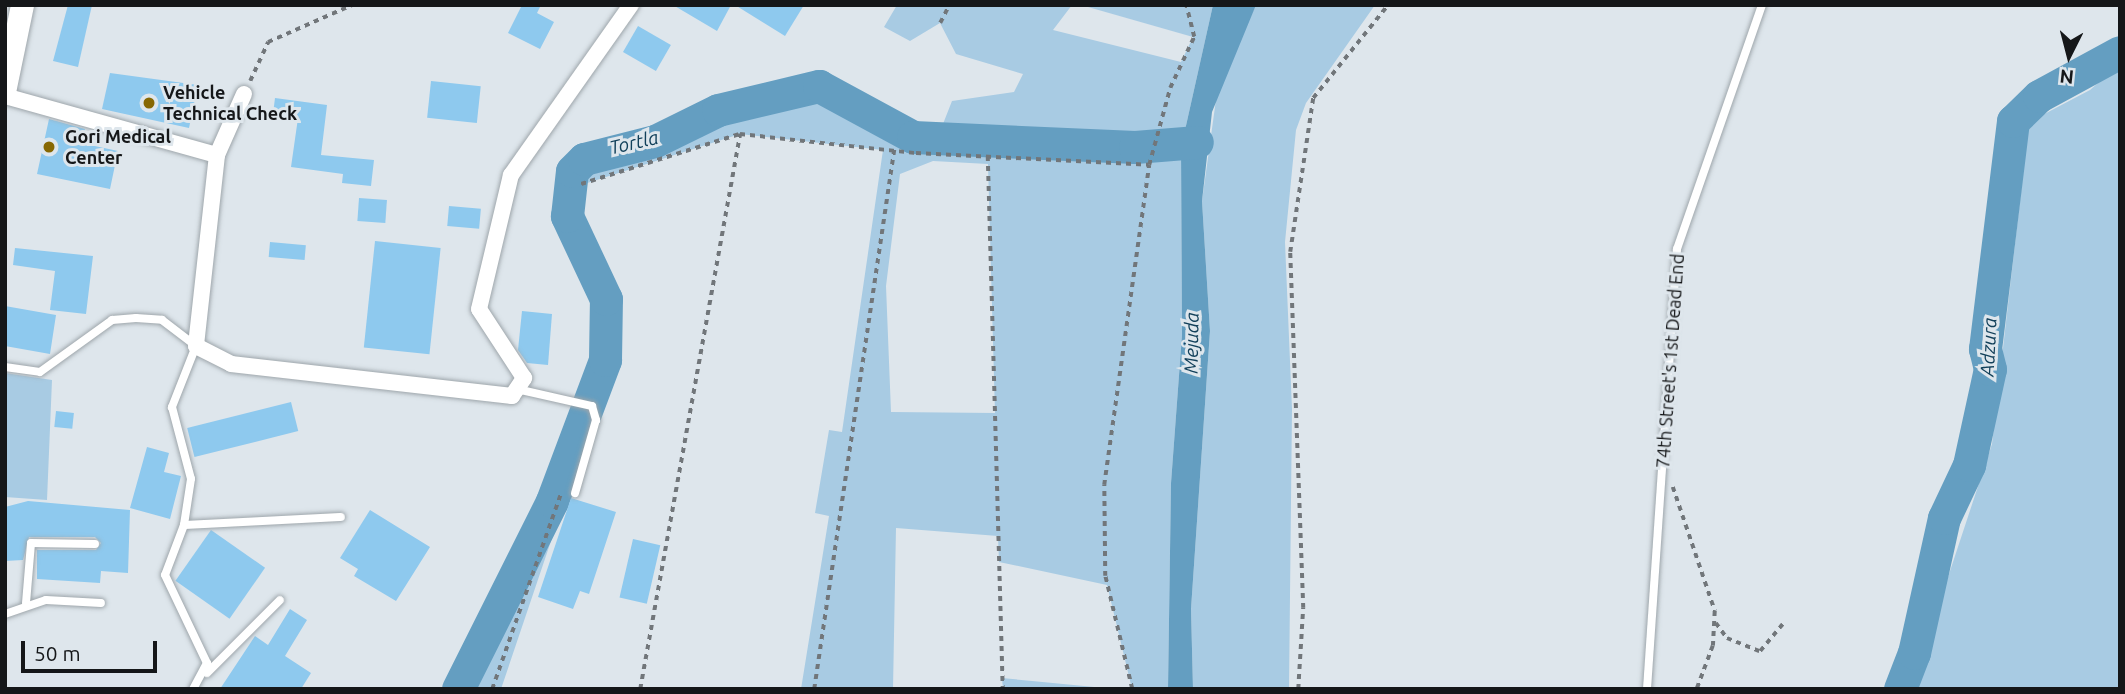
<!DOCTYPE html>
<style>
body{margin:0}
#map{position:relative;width:2125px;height:694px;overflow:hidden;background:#dee6ec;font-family:Ubuntu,sans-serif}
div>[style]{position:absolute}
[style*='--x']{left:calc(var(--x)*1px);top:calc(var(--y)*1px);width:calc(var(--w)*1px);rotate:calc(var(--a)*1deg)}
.green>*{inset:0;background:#a8cbe3}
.water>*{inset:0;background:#649ec1}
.river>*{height:33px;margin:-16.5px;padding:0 16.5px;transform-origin:16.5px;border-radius:16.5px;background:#649ec1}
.building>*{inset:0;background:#8ec9ee;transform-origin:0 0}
.path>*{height:3.5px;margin-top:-1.75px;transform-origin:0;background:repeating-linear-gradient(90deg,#71767a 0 5px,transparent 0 10px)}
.roads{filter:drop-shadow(0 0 2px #9ea6ab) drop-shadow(0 0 2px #9ea6ab)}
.lane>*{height:8px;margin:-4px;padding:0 4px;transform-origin:4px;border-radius:4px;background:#fff}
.street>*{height:16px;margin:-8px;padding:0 8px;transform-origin:8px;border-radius:8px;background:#fff}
.secondary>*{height:23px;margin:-11.5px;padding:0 11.5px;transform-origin:11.5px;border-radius:11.5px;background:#fff}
.dots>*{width:19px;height:19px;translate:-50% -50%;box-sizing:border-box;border:4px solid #dee6ec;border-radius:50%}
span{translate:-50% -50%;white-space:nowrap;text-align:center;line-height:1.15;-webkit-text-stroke:6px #dee6ec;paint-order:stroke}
.poi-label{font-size:18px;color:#151719;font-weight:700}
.left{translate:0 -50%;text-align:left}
.street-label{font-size:18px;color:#151719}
.water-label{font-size:19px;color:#12405a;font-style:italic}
.frame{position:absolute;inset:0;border:7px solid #151719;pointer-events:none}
.north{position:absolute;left:2034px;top:21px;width:70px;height:70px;-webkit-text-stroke:5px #dee6ec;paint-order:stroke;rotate:186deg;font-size:19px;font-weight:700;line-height:28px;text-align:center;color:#151719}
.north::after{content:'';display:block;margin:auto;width:24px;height:32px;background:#151719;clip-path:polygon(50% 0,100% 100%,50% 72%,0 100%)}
.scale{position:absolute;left:21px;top:641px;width:136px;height:32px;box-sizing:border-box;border:4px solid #151719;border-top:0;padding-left:9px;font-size:21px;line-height:24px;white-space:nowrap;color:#151719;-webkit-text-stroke:5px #dee6ec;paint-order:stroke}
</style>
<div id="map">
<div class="green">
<div style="clip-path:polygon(evenodd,897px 5px,1072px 5px,1053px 30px,1181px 62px,1193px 37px,1081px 5px,1213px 5px,1181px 148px,1182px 335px,1171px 483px,1168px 689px,1132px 689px,1107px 585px,999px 562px,998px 536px,896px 528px,893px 689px,801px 689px,829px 516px,815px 513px,829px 430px,842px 432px,883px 150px,740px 134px,581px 185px,578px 212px,617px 306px,621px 334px,501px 689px,458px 689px,552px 501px,605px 360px,606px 299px,567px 216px,572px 171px,601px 151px,655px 141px,699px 117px,797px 87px,819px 86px,921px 130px,941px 129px,952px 101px,1014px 92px,1023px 74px,956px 54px,940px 23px,910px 41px,884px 27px,897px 5px,933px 161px,988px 164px,995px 413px,891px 412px,886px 286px,900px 174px,933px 161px)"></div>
<div style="clip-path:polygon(1256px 5px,1375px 5px,1306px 103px,1296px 130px,1285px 242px,1292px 409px,1289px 689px,1193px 689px,1191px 609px,1210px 331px,1202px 201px,1218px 85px)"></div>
<div style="clip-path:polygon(2120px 64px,2120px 689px,1911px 689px,1992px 444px,2029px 122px,2090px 90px)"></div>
<div style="clip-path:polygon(5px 373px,52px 380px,47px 500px,5px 497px)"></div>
<div style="clip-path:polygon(1002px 678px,1032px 681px,1115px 689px,1003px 689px)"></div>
</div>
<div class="water">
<div style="clip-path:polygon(1213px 5px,1256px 5px,1212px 112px,1202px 201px,1210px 331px,1191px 609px,1193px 689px,1168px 689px,1171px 483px,1182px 335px,1181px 148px)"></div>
</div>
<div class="river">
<div style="--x:458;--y:689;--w:210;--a:-63.4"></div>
<div style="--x:552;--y:501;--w:151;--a:-69.4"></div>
<div style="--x:605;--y:360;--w:61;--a:-89.1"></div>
<div style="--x:606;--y:299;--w:92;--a:-115.2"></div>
<div style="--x:567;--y:216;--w:45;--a:-83.7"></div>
<div style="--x:572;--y:171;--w:17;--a:-45"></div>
<div style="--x:584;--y:159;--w:73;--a:-14.2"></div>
<div style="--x:655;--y:141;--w:70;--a:-26.2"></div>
<div style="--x:718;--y:110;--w:104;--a:-13.4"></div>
<div style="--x:819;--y:86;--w:107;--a:28.5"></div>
<div style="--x:913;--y:137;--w:222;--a:2.6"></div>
<div style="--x:1135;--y:147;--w:62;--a:-4.6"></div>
<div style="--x:1900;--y:689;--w:39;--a:-69"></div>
<div style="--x:1914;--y:653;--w:138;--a:-77.5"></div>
<div style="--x:1944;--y:518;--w:59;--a:-64.7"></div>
<div style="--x:1969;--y:465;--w:98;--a:-77.7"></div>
<div style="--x:1990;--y:369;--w:21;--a:-104"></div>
<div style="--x:1985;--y:349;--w:230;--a:-83"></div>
<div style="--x:2013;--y:121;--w:36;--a:-44"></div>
<div style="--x:2039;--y:96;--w:92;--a:-28.5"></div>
</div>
<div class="building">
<div style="clip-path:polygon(68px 5px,92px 5px,78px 67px,53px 61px)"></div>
<div style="clip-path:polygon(522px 5px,541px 5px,537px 13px,554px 22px,540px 49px,508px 33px)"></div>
<div style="clip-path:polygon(673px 5px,731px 5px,717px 31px)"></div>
<div style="clip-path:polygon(735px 5px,804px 5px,785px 36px)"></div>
<div style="left:638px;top:26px;width:38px;height:30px;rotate:30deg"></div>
<div style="clip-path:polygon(110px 73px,198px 85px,189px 128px,102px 109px)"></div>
<div style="left:431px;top:81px;width:50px;height:37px;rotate:6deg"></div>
<div style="clip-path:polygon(275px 98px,327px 105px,321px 155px,374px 160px,371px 186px,342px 183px,343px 174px,291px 167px,298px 118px,273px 114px)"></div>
<div style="clip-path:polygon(49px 119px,85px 129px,81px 143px,118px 151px,110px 189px,37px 174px)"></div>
<div style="left:359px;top:198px;width:28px;height:23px;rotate:4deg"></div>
<div style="left:449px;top:206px;width:32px;height:20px;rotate:5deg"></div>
<div style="left:375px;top:241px;width:66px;height:107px;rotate:6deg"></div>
<div style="left:270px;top:242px;width:36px;height:15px;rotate:5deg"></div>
<div style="clip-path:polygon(15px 248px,93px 256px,86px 314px,50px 310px,55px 271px,13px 265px)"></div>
<div style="clip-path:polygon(5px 306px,56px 315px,50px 354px,5px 346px)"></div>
<div style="clip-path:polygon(522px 311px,552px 314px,548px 365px,527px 363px,518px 350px)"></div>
<div style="left:291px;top:402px;width:30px;height:107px;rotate:76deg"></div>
<div style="left:56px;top:411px;width:18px;height:16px;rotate:6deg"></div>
<div style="clip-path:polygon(147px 447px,169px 453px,164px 472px,181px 476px,170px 519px,130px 508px)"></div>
<div style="clip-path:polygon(571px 498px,616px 512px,589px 594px,580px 591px,573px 609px,538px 597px)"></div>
<div style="clip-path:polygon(28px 501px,130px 510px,128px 573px,101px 571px,100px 583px,37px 579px,37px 550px,96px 550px,101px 543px,95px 537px,29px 537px,23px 560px,5px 561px,5px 507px)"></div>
<div style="clip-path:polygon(370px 510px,430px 547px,396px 601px,354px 576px,358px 569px,340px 558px)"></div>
<div style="left:211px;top:530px;width:66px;height:62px;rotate:35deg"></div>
<div style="left:633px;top:539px;width:28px;height:60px;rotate:13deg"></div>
<div style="clip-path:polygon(290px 609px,307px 620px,285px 656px,311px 673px,301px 689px,220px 689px,255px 636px,268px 645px)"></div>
</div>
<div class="path">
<div style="--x:940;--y:23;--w:20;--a:-63"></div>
<div style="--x:250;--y:81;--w:43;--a:-65.2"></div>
<div style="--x:268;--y:42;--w:92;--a:-23.8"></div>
<div style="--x:988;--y:156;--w:533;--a:88.39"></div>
<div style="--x:581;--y:184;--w:167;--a:-17.5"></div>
<div style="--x:740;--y:134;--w:177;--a:6.2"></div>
<div style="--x:916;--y:153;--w:233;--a:2.9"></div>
<div style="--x:1673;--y:487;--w:131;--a:71.3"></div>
<div style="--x:1715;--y:611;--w:35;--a:93"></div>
<div style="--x:1713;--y:646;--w:46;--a:110.4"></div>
<div style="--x:1716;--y:623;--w:19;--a:54"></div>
<div style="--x:1727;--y:638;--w:35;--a:22"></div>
<div style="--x:1760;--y:651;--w:35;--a:-50"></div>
<div style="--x:492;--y:689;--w:208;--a:-70.6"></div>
<div style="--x:640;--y:689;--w:564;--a:-79.79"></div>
<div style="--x:814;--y:689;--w:545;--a:-81.56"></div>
<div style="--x:1132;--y:689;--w:116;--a:-103.4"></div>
<div style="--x:1105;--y:576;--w:91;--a:-90.6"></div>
<div style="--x:1104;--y:485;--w:323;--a:-82"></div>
<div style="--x:1149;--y:165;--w:80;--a:-74.7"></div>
<div style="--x:1170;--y:88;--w:56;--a:-64.8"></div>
<div style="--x:1194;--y:37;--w:33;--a:-104"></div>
<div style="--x:1298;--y:689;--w:81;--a:-86.5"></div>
<div style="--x:1303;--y:608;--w:356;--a:-92.1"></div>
<div style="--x:1290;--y:252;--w:156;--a:-81.5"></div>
<div style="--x:1313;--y:98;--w:119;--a:-51.1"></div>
</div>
<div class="roads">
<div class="lane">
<div style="--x:5;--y:367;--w:35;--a:8"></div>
<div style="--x:40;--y:372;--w:89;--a:-35.8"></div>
<div style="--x:112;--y:320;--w:24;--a:-5"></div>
<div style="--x:136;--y:318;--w:26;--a:4"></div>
<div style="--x:162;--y:320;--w:43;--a:37.4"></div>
<div style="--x:196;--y:346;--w:66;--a:111.5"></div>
<div style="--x:172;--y:407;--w:74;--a:75.2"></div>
<div style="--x:191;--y:479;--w:47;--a:98.7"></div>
<div style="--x:184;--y:525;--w:53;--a:110.8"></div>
<div style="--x:165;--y:575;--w:98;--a:64.5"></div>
<div style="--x:207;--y:663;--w:30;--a:118"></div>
<div style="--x:521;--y:390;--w:73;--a:12.7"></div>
<div style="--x:592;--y:406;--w:15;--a:74"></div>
<div style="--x:596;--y:420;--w:76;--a:106"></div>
<div style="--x:184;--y:525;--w:157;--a:-2.9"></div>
<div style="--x:26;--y:603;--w:60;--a:-85.2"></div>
<div style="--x:31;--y:543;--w:64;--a:0.9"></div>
<div style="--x:5;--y:614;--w:43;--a:-18.9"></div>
<div style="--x:46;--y:600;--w:55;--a:3.1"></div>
<div style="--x:207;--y:673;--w:103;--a:-45"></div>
<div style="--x:1647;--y:689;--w:441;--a:-86.1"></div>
<div style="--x:1677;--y:249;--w:258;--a:-70.8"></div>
</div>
<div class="street">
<div style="--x:244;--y:94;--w:67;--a:113.9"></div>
<div style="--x:217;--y:155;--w:192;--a:96.3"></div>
<div style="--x:196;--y:346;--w:39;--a:27"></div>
<div style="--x:231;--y:364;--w:283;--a:6.5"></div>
<div style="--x:512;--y:396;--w:22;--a:-56"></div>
<div style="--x:524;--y:378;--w:82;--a:-123.1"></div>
<div style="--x:479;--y:309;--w:138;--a:-76.6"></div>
<div style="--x:511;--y:175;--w:208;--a:-54.8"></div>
<div style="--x:5;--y:96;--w:220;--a:15.6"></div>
</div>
<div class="secondary">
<div style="--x:5;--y:87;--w:84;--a:-78.3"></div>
</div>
</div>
<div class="dots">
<div style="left:149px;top:103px;background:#876803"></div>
<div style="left:49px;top:147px;background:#876803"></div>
</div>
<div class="poi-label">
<span class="left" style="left:163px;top:103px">Vehicle<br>Technical Check</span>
<span class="left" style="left:65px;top:147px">Gori Medical<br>Center</span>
</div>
<div class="street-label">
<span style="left:1670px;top:361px;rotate:-86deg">74th Street's 1st Dead End</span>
</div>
<div class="water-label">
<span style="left:634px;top:143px;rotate:-13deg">Tortla</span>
<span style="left:1192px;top:343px;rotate:-89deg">Mejuda</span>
<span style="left:1989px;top:347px;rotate:-87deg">Adzura</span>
</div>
<div class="frame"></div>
<div class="north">N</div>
<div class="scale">50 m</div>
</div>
